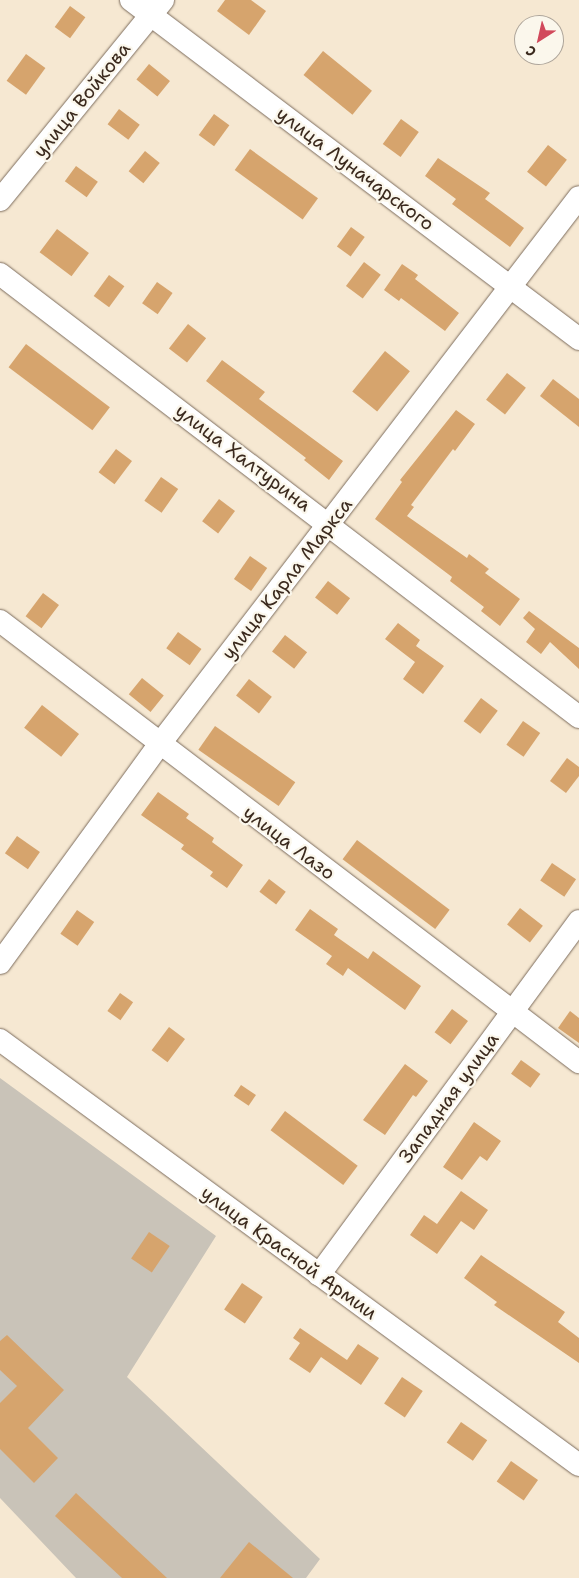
<!DOCTYPE html>
<meta charset="utf-8">
<style>
body{margin:0}
#map{position:relative;width:579px;height:1578px;overflow:hidden;background:#f6e8d2;font-family:"Shantell Sans",sans-serif}
div>[style]{position:absolute}
[style*='--x']{left:calc(var(--x)*1px);top:calc(var(--y)*1px);width:calc(var(--w)*1px);rotate:calc(var(--a)*1deg)}
.industrial>*{inset:0;background:#c9c3b8}
.building>*{inset:0;background:#d6a46d;transform-origin:0 0}
.roads{filter:drop-shadow(0 0 1px #7c6c5d) drop-shadow(0 0 1px #7c6c5d)}
.minor>*{height:22px;margin:-11px;padding:0 11px;transform-origin:11px;border-radius:11px;background:#fff}
span{translate:-50% -50%;white-space:nowrap;text-align:center;line-height:1.15;-webkit-text-stroke:4.5px #fbf7ec;paint-order:stroke}
.street-label{font-size:19px;color:#3b2a1e}
.north{position:absolute;left:514px;top:15px;width:50px;height:50px;box-sizing:border-box;background:#fbf7ec;border:1px solid #aea59a;border-radius:50%;rotate:215deg;font-size:14px;font-weight:700;line-height:20px;text-align:center;color:#3b2a1e}
.north::after{content:'';display:block;margin:auto;width:18px;height:22px;background:#d1495b;clip-path:polygon(50% 0,100% 100%,50% 72%,0 100%)}
</style>
<div id="map">
<div class="industrial">
<div style="clip-path:polygon(0 1078px,216px 1236px,127px 1377px,320px 1559px,306px 1578px,76px 1578px,0 1498px)"></div>
</div>
<div class="building">
<div style="clip-path:polygon(225px 0,251px 0,266px 11px,249px 35px,217px 11px)"></div>
<div style="left:70px;top:6px;width:19px;height:26px;rotate:36deg"></div>
<div style="left:323px;top:51px;width:63px;height:31px;rotate:39deg"></div>
<div style="left:26px;top:54px;width:24px;height:33px;rotate:36deg"></div>
<div style="left:149px;top:64px;width:27px;height:20px;rotate:39deg"></div>
<div style="left:119px;top:109px;width:26px;height:19px;rotate:37deg"></div>
<div style="left:214px;top:114px;width:19px;height:26px;rotate:36deg"></div>
<div style="left:401px;top:119px;width:22px;height:31px;rotate:36deg"></div>
<div style="left:548px;top:145px;width:24px;height:34px;rotate:38deg"></div>
<div style="left:250px;top:149px;width:84px;height:26px;rotate:36deg"></div>
<div style="left:145px;top:151px;width:19px;height:26px;rotate:39deg"></div>
<div style="clip-path:polygon(438px 158px,490px 193px,485px 199px,524px 228px,510px 247px,452px 204px,456px 199px,425px 176px)"></div>
<div style="left:76px;top:166px;width:27px;height:19px;rotate:36deg"></div>
<div style="left:351px;top:227px;width:17px;height:24px;rotate:36deg"></div>
<div style="left:57px;top:229px;width:40px;height:29px;rotate:37deg"></div>
<div style="left:364px;top:262px;width:21px;height:30px;rotate:37deg"></div>
<div style="clip-path:polygon(402px 264px,418px 275px,415px 279px,459px 313px,445px 331px,401px 298px,399px 301px,384px 290px)"></div>
<div style="left:109px;top:275px;width:19px;height:26px;rotate:36deg"></div>
<div style="left:157px;top:282px;width:19px;height:26px;rotate:35deg"></div>
<div style="left:188px;top:324px;width:23px;height:31px;rotate:38deg"></div>
<div style="left:26px;top:344px;width:105px;height:29px;rotate:37deg"></div>
<div style="left:385px;top:351px;width:32px;height:52px;rotate:39deg"></div>
<div style="clip-path:polygon(222px 360px,265px 392px,259px 399px,343px 461px,329px 480px,304px 460px,306px 458px,206px 381px)"></div>
<div style="left:507px;top:373px;width:24px;height:34px;rotate:38deg"></div>
<div style="clip-path:polygon(553px 379px,579px 399px,579px 427px,540px 396px)"></div>
<div style="clip-path:polygon(456px 410px,475px 424px,455px 451px,453px 449px,411px 505px,414px 507px,407px 516px,467px 558px,469px 554px,489px 569px,485px 573px,520px 599px,500px 626px,481px 611px,484px 607px,450px 581px,452px 577px,375px 519px,402px 482px,400px 480px)"></div>
<div style="left:116px;top:449px;width:20px;height:29px;rotate:37deg"></div>
<div style="left:161px;top:477px;width:21px;height:29px;rotate:35deg"></div>
<div style="left:219px;top:499px;width:20px;height:28px;rotate:37deg"></div>
<div style="left:250px;top:556px;width:21px;height:28px;rotate:35deg"></div>
<div style="left:328px;top:581px;width:28px;height:21px;rotate:38deg"></div>
<div style="left:43px;top:593px;width:20px;height:29px;rotate:37deg"></div>
<div style="clip-path:polygon(529px 611px,579px 648px,579px 669px,550px 642px,541px 654px,526px 642px,535px 629px,523px 618px)"></div>
<div style="clip-path:polygon(398px 623px,420px 640px,416px 646px,444px 666px,423px 694px,403px 679px,415px 662px,385px 639px)"></div>
<div style="left:178px;top:632px;width:29px;height:20px;rotate:36deg"></div>
<div style="left:285px;top:635px;width:28px;height:21px;rotate:38deg"></div>
<div style="left:142px;top:678px;width:28px;height:21px;rotate:39deg"></div>
<div style="left:249px;top:679px;width:29px;height:21px;rotate:38deg"></div>
<div style="left:481px;top:698px;width:21px;height:29px;rotate:37deg"></div>
<div style="left:42px;top:705px;width:47px;height:29px;rotate:38deg"></div>
<div style="left:523px;top:721px;width:21px;height:29px;rotate:35deg"></div>
<div style="left:215px;top:726px;width:98px;height:29px;rotate:35deg"></div>
<div style="clip-path:polygon(567px 758px,579px 767px,579px 776px,566px 793px,550px 781px)"></div>
<div style="clip-path:polygon(158px 792px,189px 814px,186px 818px,214px 838px,212px 842px,243px 865px,227px 888px,210px 876px,213px 872px,181px 849px,184px 845px,141px 815px)"></div>
<div style="left:17px;top:836px;width:28px;height:21px;rotate:35deg"></div>
<div style="left:357px;top:840px;width:116px;height:24px;rotate:37deg"></div>
<div style="left:552px;top:863px;width:29px;height:21px;rotate:34deg"></div>
<div style="left:269px;top:879px;width:21px;height:16px;rotate:37deg"></div>
<div style="left:520px;top:908px;width:29px;height:21px;rotate:38deg"></div>
<div style="clip-path:polygon(310px 909px,338px 929px,334px 935px,368px 959px,373px 951px,421px 986px,405px 1010px,348px 968px,343px 976px,326px 964px,332px 956px,295px 930px)"></div>
<div style="left:77px;top:910px;width:21px;height:29px;rotate:35deg"></div>
<div style="left:120px;top:993px;width:16px;height:22px;rotate:35deg"></div>
<div style="left:452px;top:1009px;width:20px;height:29px;rotate:37deg"></div>
<div style="clip-path:polygon(570px 1011px,579px 1018px,579px 1043px,558px 1028px)"></div>
<div style="left:169px;top:1027px;width:20px;height:29px;rotate:37deg"></div>
<div style="left:521px;top:1060px;width:24px;height:17px;rotate:36deg"></div>
<div style="clip-path:polygon(405px 1064px,428px 1081px,416px 1097px,413px 1095px,385px 1135px,363px 1120px)"></div>
<div style="left:241px;top:1085px;width:18px;height:13px;rotate:34deg"></div>
<div style="left:285px;top:1111px;width:91px;height:24px;rotate:37deg"></div>
<div style="clip-path:polygon(474px 1122px,501px 1141px,487px 1161px,480px 1156px,462px 1180px,443px 1167px)"></div>
<div style="clip-path:polygon(461px 1191px,488px 1210px,474px 1230px,461px 1221px,437px 1254px,410px 1235px,424px 1215px,437px 1224px)"></div>
<div style="left:149px;top:1232px;width:25px;height:32px;rotate:34deg"></div>
<div style="clip-path:polygon(481px 1255px,565px 1312px,558px 1322px,579px 1338px,579px 1363px,494px 1305px,497px 1302px,464px 1278px)"></div>
<div style="left:242px;top:1283px;width:25px;height:32px;rotate:34deg"></div>
<div style="clip-path:polygon(300px 1328px,347px 1360px,358px 1344px,379px 1358px,361px 1385px,321px 1357px,310px 1373px,289px 1359px,300px 1343px,293px 1338px)"></div>
<div style="clip-path:polygon(7px 1335px,64px 1390px,28px 1428px,58px 1458px,34px 1483px,0 1449px,0 1403px,17px 1386px,0 1370px,0 1341px)"></div>
<div style="left:402px;top:1377px;width:25px;height:32px;rotate:34deg"></div>
<div style="left:461px;top:1422px;width:32px;height:25px;rotate:35deg"></div>
<div style="left:511px;top:1461px;width:33px;height:25px;rotate:35deg"></div>
<div style="clip-path:polygon(76px 1493px,167px 1578px,122px 1578px,55px 1516px)"></div>
<div style="clip-path:polygon(249px 1542px,293px 1578px,220px 1578px)"></div>
</div>
<div class="roads">
<div class="minor">
<div style="--x:131;--y:0;--w:562;--a:37.11"></div>
<div style="--x:0;--y:200;--w:258;--a:-50.8"></div>
<div style="--x:0;--y:274;--w:729;--a:37.42"></div>
<div style="--x:0;--y:621;--w:728;--a:37.3"></div>
<div style="--x:0;--y:963;--w:270;--a:-53.9"></div>
<div style="--x:159;--y:745;--w:690;--a:-52.53"></div>
<div style="--x:0;--y:1040;--w:718;--a:36.28"></div>
<div style="--x:319;--y:1275;--w:439;--a:-53.7"></div>
</div>
</div>
<div class="street-label">
<span style="left:82px;top:100px;rotate:-51deg">улица Войкова</span>
<span style="left:355px;top:169px;rotate:37deg">улица Луначарского</span>
<span style="left:243px;top:458px;rotate:37deg">улица Халтурина</span>
<span style="left:287px;top:579px;rotate:-52deg">улица Карла Маркса</span>
<span style="left:289px;top:843px;rotate:37deg">улица Лазо</span>
<span style="left:449px;top:1098px;rotate:-54deg">Западная улица</span>
<span style="left:289px;top:1253px;rotate:36deg">улица Красной Армии</span>
</div>
<div class="north">С</div>
</div>
